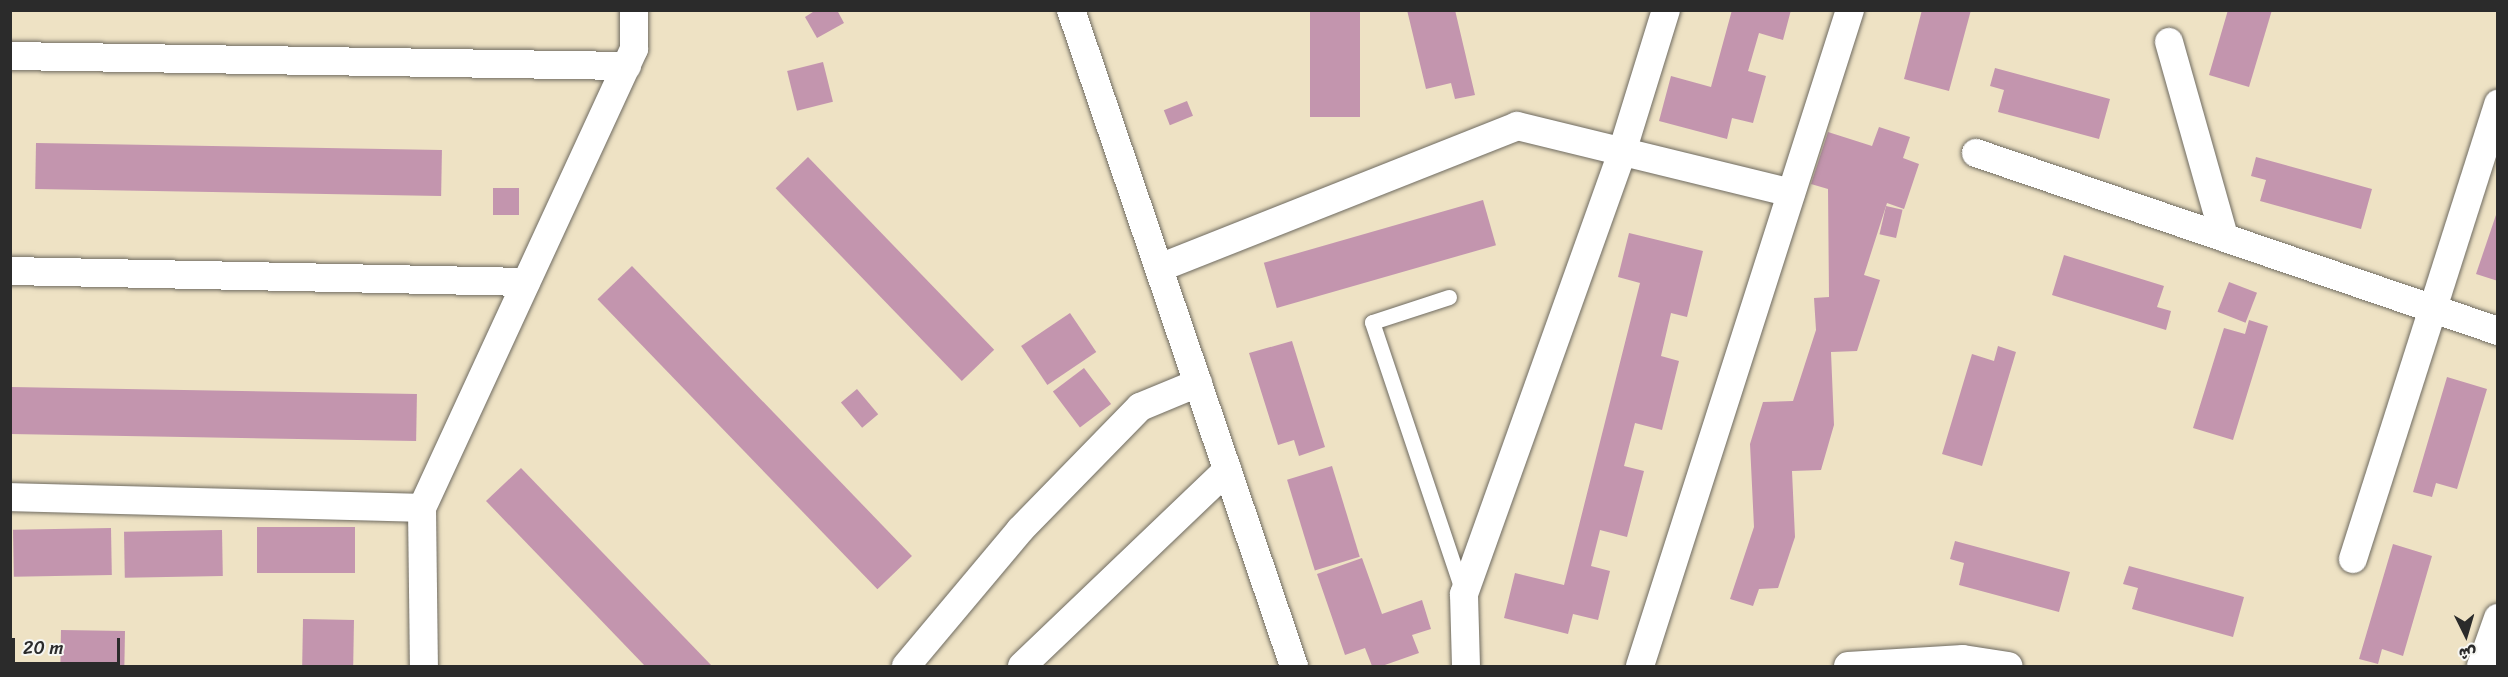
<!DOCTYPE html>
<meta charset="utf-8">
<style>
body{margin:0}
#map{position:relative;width:2508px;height:677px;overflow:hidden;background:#eee2c4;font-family:Sriracha,"Playpen Sans Arabic",sans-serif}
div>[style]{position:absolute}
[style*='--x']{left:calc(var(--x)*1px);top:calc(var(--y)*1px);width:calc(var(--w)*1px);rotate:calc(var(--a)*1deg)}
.building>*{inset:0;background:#c395ae;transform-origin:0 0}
.roads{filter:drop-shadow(0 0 2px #6f6b61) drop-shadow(0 0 2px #6f6b61)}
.service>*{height:15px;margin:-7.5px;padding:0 7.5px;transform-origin:7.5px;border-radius:7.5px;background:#fff}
.minor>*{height:28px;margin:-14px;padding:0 14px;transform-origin:14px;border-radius:14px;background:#fff}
span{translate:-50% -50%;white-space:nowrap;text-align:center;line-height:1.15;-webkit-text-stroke:6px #f6f6f2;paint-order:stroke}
.frame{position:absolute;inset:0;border:12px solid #2b2b2b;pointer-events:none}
.north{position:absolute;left:2436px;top:605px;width:60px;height:60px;-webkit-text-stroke:4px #f6f6f2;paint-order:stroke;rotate:175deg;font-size:16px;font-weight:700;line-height:24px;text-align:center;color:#2b2b2b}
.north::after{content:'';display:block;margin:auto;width:21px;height:27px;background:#2b2b2b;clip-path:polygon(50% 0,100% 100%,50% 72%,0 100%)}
.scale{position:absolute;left:12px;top:638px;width:108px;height:27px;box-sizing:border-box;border:3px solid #2b2b2b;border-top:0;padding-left:8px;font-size:18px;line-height:21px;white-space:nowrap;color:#2b2b2b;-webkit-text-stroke:4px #f6f6f2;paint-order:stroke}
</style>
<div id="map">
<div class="building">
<div style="clip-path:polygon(816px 10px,837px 10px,844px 23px,817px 38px,805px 17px)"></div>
<div style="left:1310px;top:10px;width:50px;height:107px"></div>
<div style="clip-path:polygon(1407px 10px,1455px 10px,1475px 95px,1455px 99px,1451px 83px,1426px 89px)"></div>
<div style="clip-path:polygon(1732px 10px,1791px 10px,1783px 40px,1759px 33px,1748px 71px,1766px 76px,1753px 123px,1732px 118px,1727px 139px,1659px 121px,1671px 76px,1711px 87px)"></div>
<div style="clip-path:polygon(1922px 10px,1971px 10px,1949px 91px,1904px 79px)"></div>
<div style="clip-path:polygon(2228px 10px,2272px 10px,2249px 87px,2209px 75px)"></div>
<div style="left:823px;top:62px;width:41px;height:37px;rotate:76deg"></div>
<div style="clip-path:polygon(1995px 68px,2110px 99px,2099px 139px,1998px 112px,2004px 90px,1990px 86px)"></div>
<div style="left:1187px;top:101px;width:16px;height:25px;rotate:68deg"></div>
<div style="clip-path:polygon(1879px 127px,1910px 137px,1903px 158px,1919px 164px,1904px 209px,1887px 203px,1864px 275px,1880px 280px,1857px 351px,1831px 352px,1834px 425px,1821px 470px,1792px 471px,1795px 537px,1778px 588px,1759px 589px,1753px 606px,1730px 599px,1754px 527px,1750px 444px,1763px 402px,1793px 401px,1816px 330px,1814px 298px,1829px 297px,1828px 189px,1811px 184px,1828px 132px,1872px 146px)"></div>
<div style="left:36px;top:143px;width:406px;height:46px;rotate:1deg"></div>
<div style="left:808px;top:157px;width:268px;height:45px;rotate:46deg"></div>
<div style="clip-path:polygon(2256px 157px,2372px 189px,2361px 229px,2260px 201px,2266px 180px,2251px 176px)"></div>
<div style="left:493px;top:188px;width:26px;height:27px"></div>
<div style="left:1483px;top:200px;width:47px;height:228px;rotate:74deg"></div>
<div style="left:1886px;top:206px;width:17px;height:29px;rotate:13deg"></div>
<div style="clip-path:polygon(2497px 212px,2498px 212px,2498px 281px,2476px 274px)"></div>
<div style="clip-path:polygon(1629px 233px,1703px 251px,1687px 317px,1671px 313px,1661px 356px,1679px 361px,1662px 430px,1635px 423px,1624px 466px,1644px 471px,1627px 537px,1600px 530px,1591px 566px,1610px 571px,1598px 620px,1573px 614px,1568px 634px,1504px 618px,1515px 573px,1564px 585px,1640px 283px,1618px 277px)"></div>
<div style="clip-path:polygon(2064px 255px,2164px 286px,2157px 307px,2171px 311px,2166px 330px,2052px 295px)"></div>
<div style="left:632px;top:266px;width:403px;height:48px;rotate:46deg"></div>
<div style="left:2229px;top:282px;width:30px;height:32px;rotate:21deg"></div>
<div style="left:1070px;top:313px;width:47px;height:59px;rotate:56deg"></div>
<div style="clip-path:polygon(2249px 320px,2268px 326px,2233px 440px,2193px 428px,2224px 328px,2245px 334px)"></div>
<div style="clip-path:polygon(1292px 341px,1325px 447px,1299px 456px,1294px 440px,1278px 445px,1249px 353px)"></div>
<div style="clip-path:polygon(1998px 346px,2016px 352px,1982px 466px,1942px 454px,1972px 354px,1994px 361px)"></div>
<div style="left:1084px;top:368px;width:45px;height:39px;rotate:53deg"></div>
<div style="clip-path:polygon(2447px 377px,2487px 389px,2457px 489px,2436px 483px,2432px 497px,2413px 492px)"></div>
<div style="left:11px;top:387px;width:406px;height:47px;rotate:1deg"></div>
<div style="left:857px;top:389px;width:33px;height:21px;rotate:50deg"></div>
<div style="left:1332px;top:466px;width:95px;height:47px;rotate:73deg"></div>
<div style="clip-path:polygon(521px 468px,712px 666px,645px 666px,486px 501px)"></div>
<div style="left:355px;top:527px;width:46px;height:98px;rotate:90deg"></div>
<div style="left:111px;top:528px;width:47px;height:98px;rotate:89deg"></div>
<div style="left:222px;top:530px;width:46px;height:98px;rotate:89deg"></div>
<div style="clip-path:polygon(1955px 541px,2070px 572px,2059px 612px,1959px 585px,1964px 563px,1950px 559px)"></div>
<div style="clip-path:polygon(2393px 544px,2432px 556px,2403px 656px,2382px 649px,2378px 664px,2359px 659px)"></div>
<div style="clip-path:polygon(1362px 558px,1382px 614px,1422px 600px,1431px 629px,1412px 635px,1419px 653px,1382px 666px,1372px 666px,1365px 648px,1345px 655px,1317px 574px)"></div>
<div style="clip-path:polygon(2129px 566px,2244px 597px,2233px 637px,2132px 609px,2138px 588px,2123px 584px)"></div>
<div style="left:303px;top:619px;width:51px;height:47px;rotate:1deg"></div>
<div style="left:61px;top:630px;width:64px;height:36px;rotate:1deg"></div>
</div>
<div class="roads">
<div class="service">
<div style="--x:1449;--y:297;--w:81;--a:162"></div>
<div style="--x:1372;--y:322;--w:285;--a:71.4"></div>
</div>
<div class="minor">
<div style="--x:1071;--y:10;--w:693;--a:71.23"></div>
<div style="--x:2169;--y:42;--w:203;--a:74.2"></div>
<div style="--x:10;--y:56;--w:617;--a:0.93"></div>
<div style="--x:1976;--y:153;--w:552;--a:18.83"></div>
<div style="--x:1159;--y:268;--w:385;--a:-21.6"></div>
<div style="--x:1517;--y:126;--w:282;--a:13.7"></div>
<div style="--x:10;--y:271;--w:516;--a:1.22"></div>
<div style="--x:10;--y:497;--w:412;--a:1.5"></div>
<div style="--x:422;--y:508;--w:506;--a:-65.21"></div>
<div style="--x:634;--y:49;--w:39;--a:-90"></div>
<div style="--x:422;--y:508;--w:158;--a:89.3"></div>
<div style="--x:2353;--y:559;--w:478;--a:-72.3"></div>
<div style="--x:906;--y:666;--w:177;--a:-50"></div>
<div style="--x:1020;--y:530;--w:172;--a:-45.7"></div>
<div style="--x:1140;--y:407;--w:63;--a:-22.5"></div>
<div style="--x:1022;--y:666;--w:284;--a:-43.7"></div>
<div style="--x:1466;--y:666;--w:72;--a:-91.6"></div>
<div style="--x:1464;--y:594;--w:469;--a:-70.3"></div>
<div style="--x:1622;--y:152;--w:149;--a:-72.8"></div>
<div style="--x:1640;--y:666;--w:689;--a:-72.25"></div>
<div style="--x:1848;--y:666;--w:115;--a:-3.5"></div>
<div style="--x:1963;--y:659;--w:46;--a:8.8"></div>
<div style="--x:2481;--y:666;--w:51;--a:-70.5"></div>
</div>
</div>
<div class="frame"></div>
<div class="north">ش</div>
<div class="scale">20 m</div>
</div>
